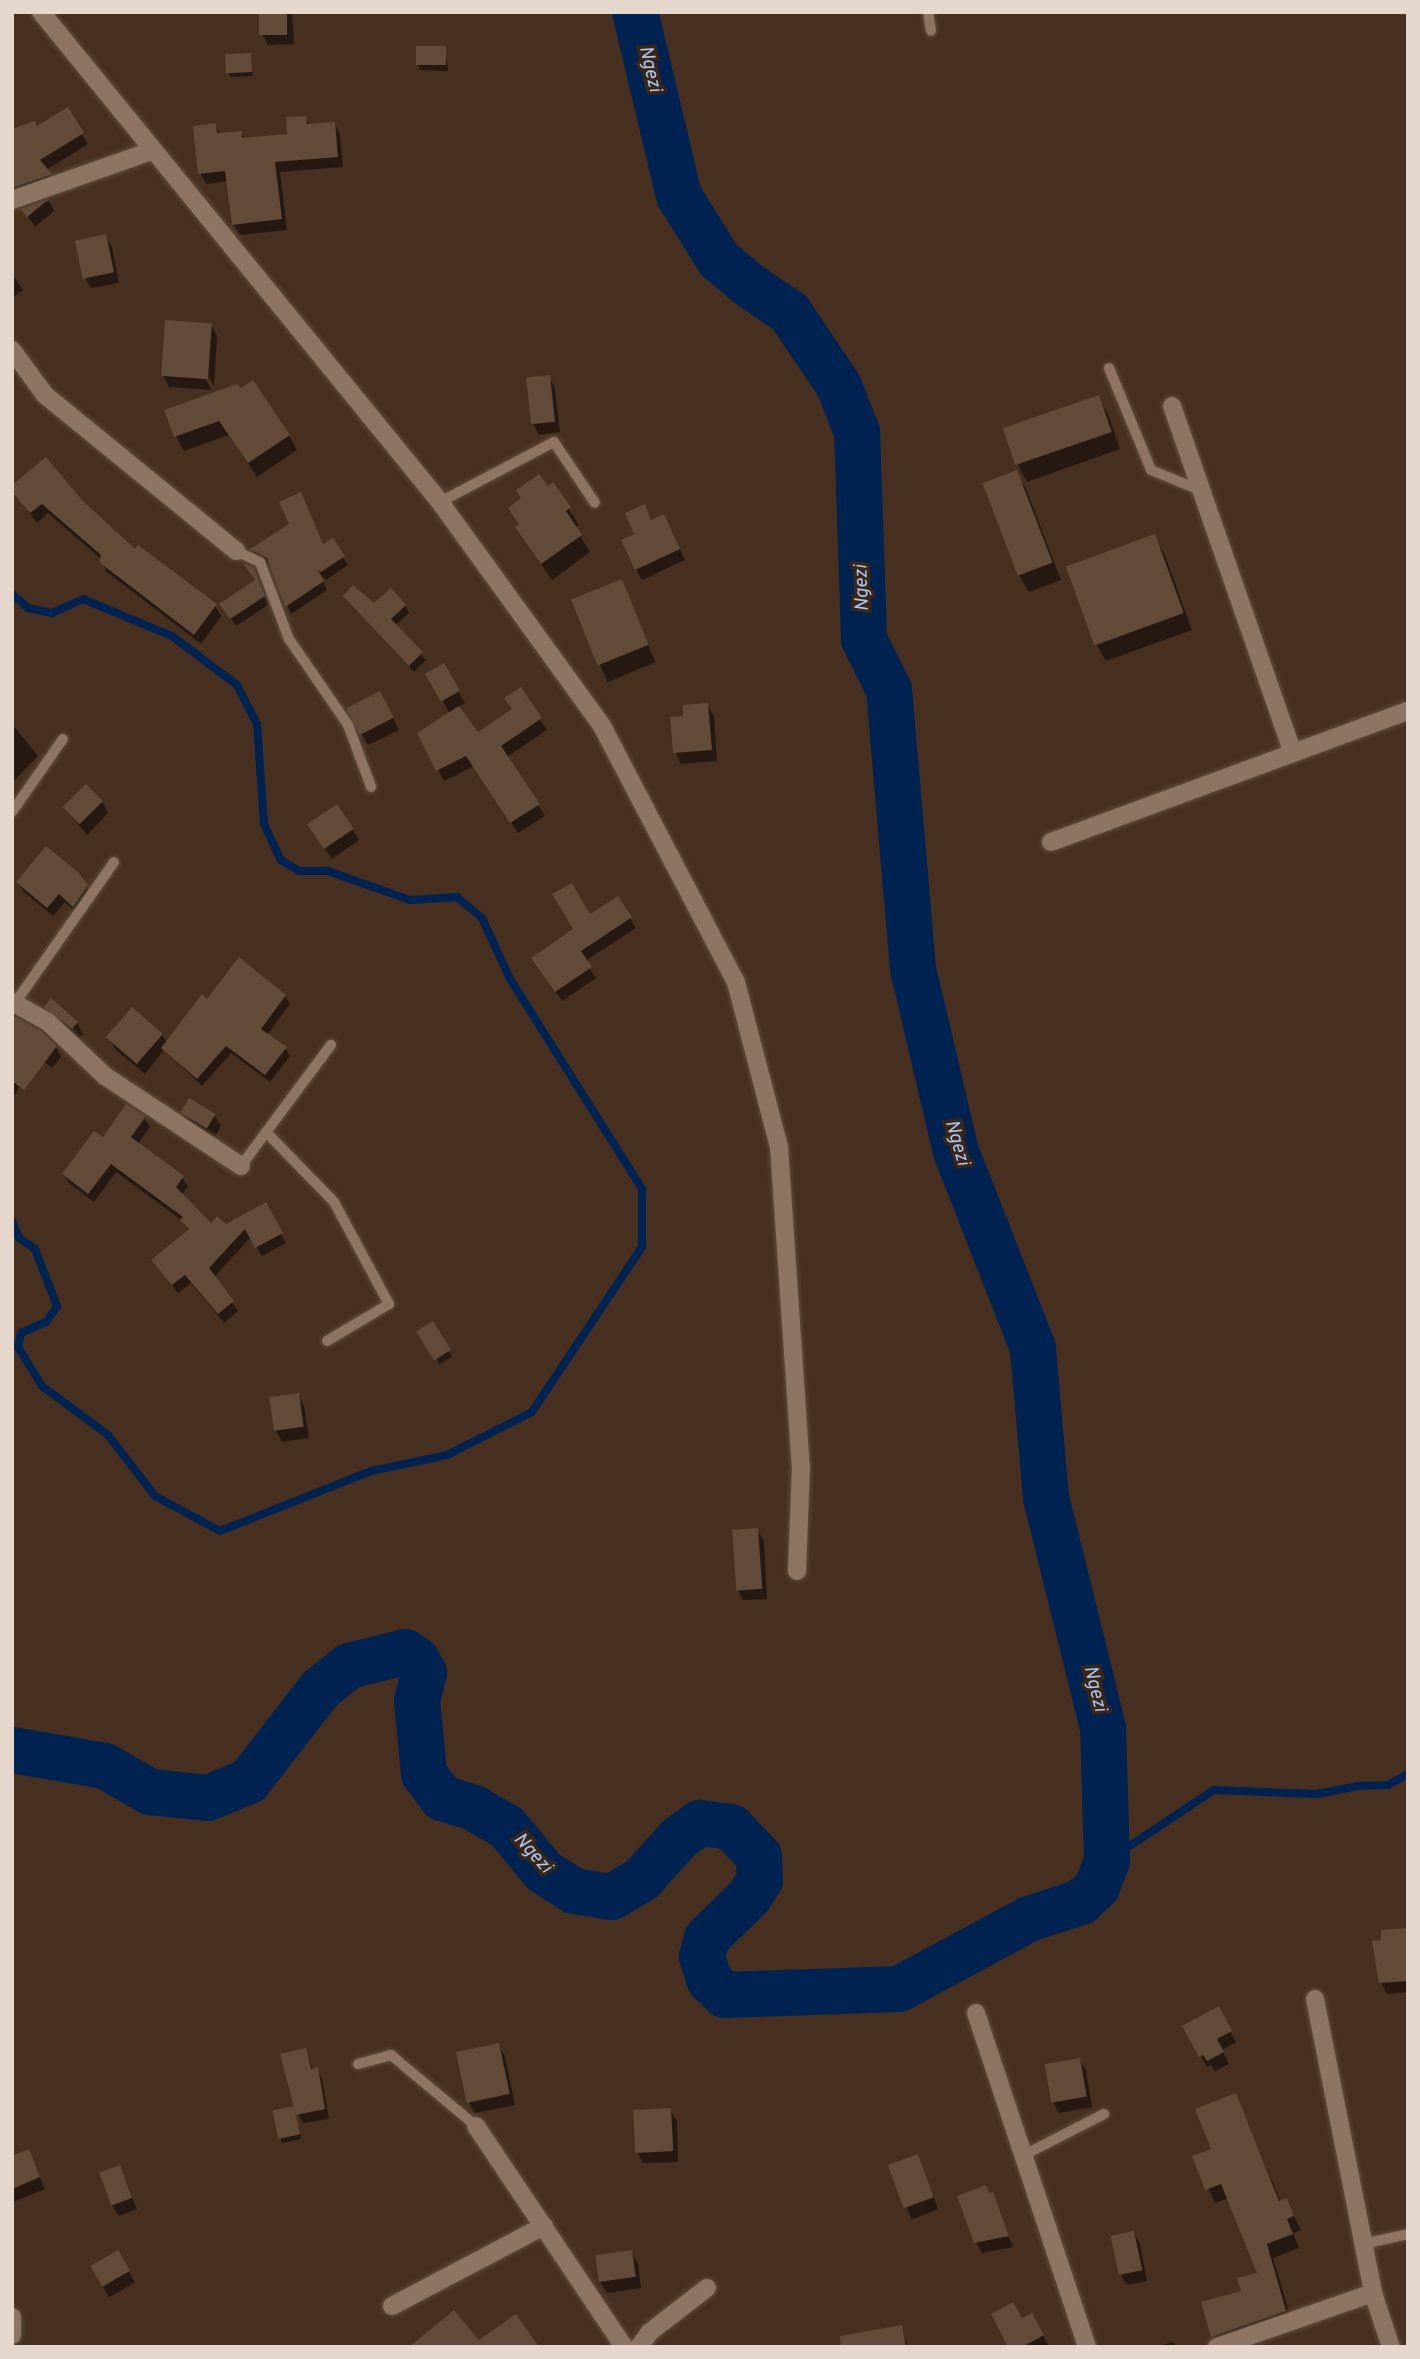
<!DOCTYPE html>
<style>
body{margin:0}
#map{position:relative;width:1420px;height:2359px;overflow:hidden;background:#473020;font-family:Overpass,sans-serif}
div>[style]{position:absolute}
[style*='--x']{left:calc(var(--x)*1px);top:calc(var(--y)*1px);width:calc(var(--w)*1px);rotate:calc(var(--a)*1deg)}
.shadow>*{inset:0;background:#0007;transform-origin:0 0}
.stream>*{height:8px;margin:-4px;padding:0 4px;transform-origin:4px;border-radius:4px;background:#002352}
.river>*{height:46px;margin:-23px;padding:0 23px;transform-origin:23px;border-radius:23px;background:#002352}
.building>*{inset:0;background:#634b3a;transform-origin:0 0}
.roads{filter:drop-shadow(0 0 2px #604d3f) drop-shadow(0 0 2px #604d3f)}
.lane>*{height:10px;margin:-5px;padding:0 5px;transform-origin:5px;border-radius:5px;background:#8e7462}
.street>*{height:18px;margin:-9px;padding:0 9px;transform-origin:9px;border-radius:9px;background:#8e7462}
span{translate:-50% -50%;white-space:nowrap;text-align:center;line-height:1.15;-webkit-text-stroke:7px #3c2616;paint-order:stroke}
.water-label{font-size:19px;color:#a9caf9;font-style:italic}
.frame{position:absolute;inset:0;border:14px solid #e6d7cd;pointer-events:none}
</style>
<div id="map">
<div class="shadow">
<div style="clip-path:polygon(261px 12px,292px 12px,294px 44px,268px 45px,262px 34px)"></div>
<div style="clip-path:polygon(445px 48px,448px 71px,420px 70px,418px 65px)"></div>
<div style="clip-path:polygon(250px 55px,253px 76px,231px 77px,228px 72px)"></div>
<div style="clip-path:polygon(67px 110px,88px 144px,46px 170px,56px 184px,12px 201px,12px 131px,37px 128px)"></div>
<div style="clip-path:polygon(305px 118px,310px 125px,334px 123px,340px 134px,343px 167px,280px 172px,287px 230px,240px 235px,234px 225px,228px 181px,206px 184px,200px 173px,215px 125px,220px 135px,241px 132px,245px 140px,289px 135px)"></div>
<div style="clip-path:polygon(49px 201px,54px 211px,35px 227px,23px 210px)"></div>
<div style="clip-path:polygon(105px 236px,112px 247px,119px 283px,91px 288px,85px 277px)"></div>
<div style="clip-path:polygon(12px 274px,23px 290px,12px 298px)"></div>
<div style="clip-path:polygon(211px 325px,217px 336px,214px 386px,205px 371px,202px 373px,212px 390px,169px 387px,163px 376px)"></div>
<div style="clip-path:polygon(549px 377px,555px 388px,560px 432px,539px 435px,533px 424px)"></div>
<div style="clip-path:polygon(240px 391px,289px 435px,297px 450px,257px 477px,229px 435px,184px 451px,176px 436px)"></div>
<div style="clip-path:polygon(1098px 397px,1108px 414px,1120px 449px,1027px 482px,1018px 465px)"></div>
<div style="clip-path:polygon(1016px 472px,1026px 489px,1061px 580px,1029px 592px,1019px 575px)"></div>
<div style="clip-path:polygon(553px 484px,579px 525px,575px 528px,590px 552px,552px 580px,527px 544px,547px 488px)"></div>
<div style="clip-path:polygon(12px 490px,80px 502px,136px 551px,215px 606px,221px 616px,201px 644px,107px 572px,101px 559px,48px 513px,37px 523px)"></div>
<div style="clip-path:polygon(644px 506px,652px 521px,669px 527px,685px 560px,642px 580px,636px 569px,637px 535px)"></div>
<div style="clip-path:polygon(1154px 537px,1164px 553px,1192px 630px,1106px 661px,1096px 644px)"></div>
<div style="clip-path:polygon(332px 541px,348px 565px,326px 580px,319px 574px,327px 590px,291px 614px,271px 566px,257px 557px,253px 549px,324px 546px)"></div>
<div style="clip-path:polygon(258px 578px,268px 605px,236px 626px,226px 612px)"></div>
<div style="left:621px;top:581px;width:88px;height:52px;rotate:67deg"></div>
<div style="clip-path:polygon(345px 596px,374px 606px,405px 606px,409px 613px,395px 626px,426px 660px,414px 672px)"></div>
<div style="clip-path:polygon(443px 665px,465px 703px,458px 707px,478px 735px,513px 710px,520px 690px,547px 730px,507px 757px,545px 816px,518px 833px,474px 766px,444px 781px,420px 733px,451px 715px,427px 675px)"></div>
<div style="clip-path:polygon(386px 704px,399px 730px,368px 745px,348px 709px)"></div>
<div style="clip-path:polygon(707px 705px,714px 716px,717px 761px,681px 764px,675px 752px,685px 718px)"></div>
<div style="clip-path:polygon(12px 724px,38px 756px,12px 783px)"></div>
<div style="clip-path:polygon(102px 802px,108px 813px,87px 835px,65px 808px)"></div>
<div style="clip-path:polygon(352px 829px,359px 840px,332px 859px,316px 836px)"></div>
<div style="clip-path:polygon(18px 883px,86px 886px,92px 896px,79px 915px,65px 902px,53px 916px,24px 892px)"></div>
<div style="clip-path:polygon(618px 899px,636px 928px,585px 961px,596px 978px,562px 1001px,539px 968px,590px 916px)"></div>
<div style="clip-path:polygon(285px 996px,290px 1004px,267px 1035px,285px 1048px,290px 1056px,270px 1082px,231px 1053px,202px 1086px,164px 1050px,145px 1074px,115px 1049px,109px 1038px,162px 1035px,167px 1043px)"></div>
<div style="clip-path:polygon(46px 1007px,77px 1023px,83px 1034px,79px 1039px,52px 1018px)"></div>
<div style="clip-path:polygon(12px 1036px,56px 1047px,61px 1057px,52px 1068px)"></div>
<div style="clip-path:polygon(12px 1077px,19px 1087px,12px 1100px)"></div>
<div style="clip-path:polygon(183px 1113px,214px 1115px,221px 1126px,213px 1139px,189px 1124px)"></div>
<div style="clip-path:polygon(144px 1118px,150px 1127px,138px 1144px,182px 1177px,188px 1187px,181px 1195px,211px 1226px,225px 1226px,265px 1205px,286px 1243px,262px 1256px,251px 1237px,214px 1277px,238px 1311px,224px 1323px,191px 1283px,178px 1293px,153px 1260px,189px 1231px,183px 1221px,116px 1172px,94px 1202px,69px 1183px,64px 1174px,103px 1140px)"></div>
<div style="left:432px;top:1323px;width:39px;height:15px;rotate:59deg"></div>
<div style="clip-path:polygon(298px 1395px,304px 1406px,309px 1438px,282px 1442px,276px 1431px)"></div>
<div style="clip-path:polygon(757px 1530px,764px 1541px,767px 1599px,743px 1600px,737px 1589px)"></div>
<div style="clip-path:polygon(1408px 1930px,1408px 1992px,1387px 1994px,1381px 1983px,1383px 1942px)"></div>
<div style="clip-path:polygon(1218px 2009px,1236px 2042px,1222px 2050px,1229px 2064px,1215px 2071px,1211px 2065px,1207px 2067px,1185px 2027px)"></div>
<div style="clip-path:polygon(498px 2045px,505px 2056px,515px 2105px,475px 2113px,469px 2102px)"></div>
<div style="clip-path:polygon(305px 2050px,313px 2070px,317px 2069px,322px 2079px,329px 2119px,303px 2123px,298px 2114px)"></div>
<div style="clip-path:polygon(1079px 2059px,1086px 2070px,1092px 2107px,1059px 2113px,1053px 2102px)"></div>
<div style="clip-path:polygon(1235px 2095px,1281px 2202px,1286px 2200px,1301px 2230px,1293px 2233px,1299px 2248px,1273px 2258px,1293px 2325px,1219px 2347px,1203px 2303px,1243px 2292px,1259px 2274px,1229px 2198px,1215px 2203px,1194px 2157px,1213px 2150px)"></div>
<div style="clip-path:polygon(670px 2110px,677px 2121px,678px 2162px,643px 2163px,637px 2152px)"></div>
<div style="clip-path:polygon(295px 2112px,301px 2139px,282px 2143px,280px 2138px)"></div>
<div style="clip-path:polygon(28px 2151px,45px 2189px,13px 2202px,12px 2158px)"></div>
<div style="left:918px;top:2156px;width:57px;height:29px;rotate:69deg"></div>
<div style="clip-path:polygon(119px 2167px,137px 2209px,119px 2216px,112px 2205px)"></div>
<div style="clip-path:polygon(992px 2194px,1013px 2247px,982px 2253px,976px 2242px)"></div>
<div style="clip-path:polygon(1134px 2233px,1140px 2244px,1147px 2281px,1127px 2285px,1120px 2274px)"></div>
<div style="clip-path:polygon(631px 2252px,638px 2263px,641px 2288px,607px 2293px,600px 2282px)"></div>
<div style="left:118px;top:2253px;width:34px;height:30px;rotate:60deg"></div>
<div style="clip-path:polygon(1031px 2315px,1049px 2346px,1010px 2347px,1022px 2320px)"></div>
<div style="clip-path:polygon(901px 2327px,908px 2347px,872px 2347px)"></div>
<div style="clip-path:polygon(1173px 2342px,1176px 2347px,1156px 2347px)"></div>
</div>
<div class="stream">
<div style="--x:12;--y:594;--w:21;--a:41"></div>
<div style="--x:28;--y:608;--w:25;--a:12"></div>
<div style="--x:52;--y:613;--w:34;--a:-24"></div>
<div style="--x:83;--y:599;--w:96;--a:22.6"></div>
<div style="--x:172;--y:636;--w:81;--a:37"></div>
<div style="--x:237;--y:685;--w:44;--a:62.9"></div>
<div style="--x:257;--y:724;--w:100;--a:86"></div>
<div style="--x:264;--y:824;--w:40;--a:65"></div>
<div style="--x:281;--y:860;--w:21;--a:31"></div>
<div style="--x:299;--y:871;--w:29;--a:0"></div>
<div style="--x:328;--y:871;--w:87;--a:19.5"></div>
<div style="--x:410;--y:900;--w:47;--a:-3.7"></div>
<div style="--x:457;--y:897;--w:33;--a:40"></div>
<div style="--x:482;--y:918;--w:67;--a:65.3"></div>
<div style="--x:510;--y:979;--w:248;--a:57.8"></div>
<div style="--x:642;--y:1189;--w:58;--a:90"></div>
<div style="--x:642;--y:1247;--w:198;--a:123.7"></div>
<div style="--x:532;--y:1412;--w:95;--a:153.2"></div>
<div style="--x:447;--y:1455;--w:78;--a:168.1"></div>
<div style="--x:371;--y:1471;--w:162;--a:158.3"></div>
<div style="--x:220;--y:1531;--w:74;--a:-151.7"></div>
<div style="--x:155;--y:1496;--w:77;--a:-127.6"></div>
<div style="--x:108;--y:1435;--w:82;--a:-143.4"></div>
<div style="--x:42;--y:1386;--w:46;--a:-121.6"></div>
<div style="--x:18;--y:1347;--w:14;--a:-78"></div>
<div style="--x:21;--y:1333;--w:27;--a:-24"></div>
<div style="--x:46;--y:1322;--w:19;--a:-55"></div>
<div style="--x:57;--y:1306;--w:61;--a:-111.1"></div>
<div style="--x:35;--y:1249;--w:19;--a:-145"></div>
<div style="--x:19;--y:1238;--w:18;--a:-112"></div>
<div style="--x:1107;--y:1861;--w:128;--a:-33.6"></div>
<div style="--x:1214;--y:1790;--w:103;--a:2.2"></div>
<div style="--x:1317;--y:1794;--w:41;--a:-11.3"></div>
<div style="--x:1357;--y:1786;--w:31;--a:-2"></div>
<div style="--x:1388;--y:1785;--w:23;--a:-29"></div>
</div>
<div class="river">
<div style="--x:12;--y:1750;--w:94;--a:9.8"></div>
<div style="--x:105;--y:1766;--w:52;--a:30"></div>
<div style="--x:150;--y:1792;--w:58;--a:5.9"></div>
<div style="--x:208;--y:1798;--w:44;--a:-22.5"></div>
<div style="--x:249;--y:1781;--w:116;--a:-52.3"></div>
<div style="--x:320;--y:1689;--w:37;--a:-38"></div>
<div style="--x:349;--y:1666;--w:58;--a:-14"></div>
<div style="--x:405;--y:1652;--w:13;--a:32"></div>
<div style="--x:416;--y:1659;--w:16;--a:60"></div>
<div style="--x:424;--y:1673;--w:29;--a:104"></div>
<div style="--x:417;--y:1701;--w:73;--a:84.5"></div>
<div style="--x:424;--y:1774;--w:30;--a:53"></div>
<div style="--x:442;--y:1798;--w:34;--a:17"></div>
<div style="--x:474;--y:1808;--w:38;--a:30"></div>
<div style="--x:507;--y:1827;--w:58;--a:50.6"></div>
<div style="--x:544;--y:1872;--w:36;--a:32"></div>
<div style="--x:574;--y:1891;--w:38;--a:9"></div>
<div style="--x:612;--y:1897;--w:35;--a:-31"></div>
<div style="--x:642;--y:1879;--w:55;--a:-47.9"></div>
<div style="--x:679;--y:1838;--w:26;--a:-36"></div>
<div style="--x:700;--y:1823;--w:31;--a:7"></div>
<div style="--x:731;--y:1827;--w:40;--a:46"></div>
<div style="--x:759;--y:1856;--w:24;--a:88"></div>
<div style="--x:760;--y:1880;--w:20;--a:123"></div>
<div style="--x:749;--y:1897;--w:59;--a:135.7"></div>
<div style="--x:707;--y:1938;--w:20;--a:105"></div>
<div style="--x:702;--y:1957;--w:25;--a:72"></div>
<div style="--x:710;--y:1981;--w:21;--a:43"></div>
<div style="--x:725;--y:1995;--w:174;--a:-2"></div>
<div style="--x:899;--y:1989;--w:148;--a:-28.3"></div>
<div style="--x:1029;--y:1919;--w:55;--a:-18.1"></div>
<div style="--x:1081;--y:1902;--w:22;--a:-43"></div>
<div style="--x:1097;--y:1887;--w:28;--a:-69"></div>
<div style="--x:1107;--y:1861;--w:133;--a:-91.7"></div>
<div style="--x:1103;--y:1728;--w:237;--a:-103.9"></div>
<div style="--x:1046;--y:1498;--w:151;--a:-95"></div>
<div style="--x:1033;--y:1348;--w:211;--a:-111.4"></div>
<div style="--x:956;--y:1152;--w:188;--a:-103.2"></div>
<div style="--x:913;--y:969;--w:280;--a:-94.9"></div>
<div style="--x:889;--y:690;--w:57;--a:-116.1"></div>
<div style="--x:864;--y:639;--w:207;--a:-91.9"></div>
<div style="--x:857;--y:432;--w:49;--a:-111.4"></div>
<div style="--x:839;--y:386;--w:88;--a:-123.9"></div>
<div style="--x:790;--y:313;--w:50;--a:-145.7"></div>
<div style="--x:749;--y:285;--w:39;--a:-140"></div>
<div style="--x:719;--y:260;--w:75;--a:-122"></div>
<div style="--x:679;--y:196;--w:189;--a:-103.4"></div>
</div>
<div class="building">
<div style="left:259px;top:12px;width:28px;height:23px"></div>
<div style="left:416px;top:46px;width:30px;height:19px"></div>
<div style="left:251px;top:53px;width:19px;height:26px;rotate:87deg"></div>
<div style="clip-path:polygon(68px 107px,84px 133px,40px 160px,52px 174px,12px 188px,12px 129px,35px 121px,37px 126px)"></div>
<div style="clip-path:polygon(306px 116px,307px 124px,335px 122px,338px 157px,275px 162px,282px 219px,232px 225px,225px 171px,198px 174px,193px 126px,216px 123px,217px 133px,242px 131px,242px 138px,287px 134px,286px 117px)"></div>
<div style="clip-path:polygon(49px 199px,27px 217px,20px 209px)"></div>
<div style="left:106px;top:234px;width:39px;height:32px;rotate:78deg"></div>
<div style="left:165px;top:320px;width:47px;height:56px;rotate:4deg"></div>
<div style="left:550px;top:375px;width:47px;height:24px;rotate:84deg"></div>
<div style="clip-path:polygon(253px 380px,290px 435px,248px 463px,219px 421px,174px 437px,164px 410px,237px 384px,241px 388px)"></div>
<div style="left:1099px;top:395px;width:39px;height:102px;rotate:71deg"></div>
<div style="clip-path:polygon(46px 457px,82px 500px,135px 549px,138px 545px,217px 604px,194px 635px,99px 562px,101px 555px,42px 504px,30px 513px,12px 492px,12px 485px)"></div>
<div style="left:1017px;top:470px;width:99px;height:37px;rotate:69deg"></div>
<div style="clip-path:polygon(539px 474px,548px 486px,553px 482px,571px 507px,566px 511px,582px 535px,541px 564px,515px 527px,519px 524px,508px 508px,521px 498px,516px 490px)"></div>
<div style="clip-path:polygon(301px 492px,323px 544px,333px 538px,345px 556px,321px 572px,318px 570px,324px 581px,285px 607px,267px 558px,250px 549px,289px 524px,279px 502px)"></div>
<div style="clip-path:polygon(645px 504px,651px 520px,664px 514px,680px 549px,635px 570px,621px 540px,634px 534px,625px 513px)"></div>
<div style="left:1155px;top:534px;width:84px;height:95px;rotate:70deg"></div>
<div style="clip-path:polygon(243px 563px,254px 568px,265px 596px,230px 619px,219px 604px,255px 580px)"></div>
<div style="left:622px;top:579px;width:71px;height:55px;rotate:68deg"></div>
<div style="clip-path:polygon(353px 585px,374px 603px,391px 588px,406px 605px,391px 619px,423px 652px,409px 666px,343px 596px)"></div>
<div style="left:444px;top:663px;width:32px;height:22px;rotate:60deg"></div>
<div style="clip-path:polygon(521px 687px,542px 718px,501px 746px,540px 804px,510px 823px,466px 756px,436px 771px,417px 733px,459px 706px,478px 732px,512px 709px,504px 698px)"></div>
<div style="left:380px;top:691px;width:30px;height:38px;rotate:63deg"></div>
<div style="clip-path:polygon(708px 703px,712px 750px,673px 753px,670px 717px,683px 716px,683px 705px)"></div>
<div style="left:86px;top:784px;width:24px;height:33px;rotate:45deg"></div>
<div style="left:337px;top:804px;width:30px;height:36px;rotate:56deg"></div>
<div style="clip-path:polygon(46px 846px,78px 872px,88px 885px,73px 907px,59px 894px,47px 908px,16px 882px)"></div>
<div style="clip-path:polygon(572px 883px,590px 914px,618px 896px,632px 917px,581px 951px,592px 967px,555px 992px,531px 958px,573px 929px,552px 894px)"></div>
<div style="clip-path:polygon(239px 957px,286px 995px,261px 1029px,287px 1047px,265px 1075px,226px 1046px,197px 1079px,161px 1048px,202px 994px,207px 999px)"></div>
<div style="clip-path:polygon(51px 998px,78px 1022px,72px 1029px,44px 1007px)"></div>
<div style="left:132px;top:1007px;width:41px;height:40px;rotate:41deg"></div>
<div style="clip-path:polygon(12px 1015px,41px 1031px,57px 1046px,24px 1090px,12px 1081px)"></div>
<div style="left:189px;top:1098px;width:31px;height:17px;rotate:31deg"></div>
<div style="clip-path:polygon(126px 1104px,146px 1116px,131px 1137px,184px 1176px,176px 1187px,211px 1223px,217px 1216px,226px 1224px,266px 1202px,283px 1233px,255px 1248px,245px 1229px,209px 1268px,234px 1301px,218px 1314px,185px 1275px,172px 1285px,151px 1260px,189px 1229px,180px 1220px,183px 1217px,111px 1164px,88px 1194px,62px 1174px,94px 1131px,103px 1137px)"></div>
<div style="left:433px;top:1321px;width:34px;height:20px;rotate:58deg"></div>
<div style="left:299px;top:1393px;width:34px;height:30px;rotate:82deg"></div>
<div style="left:758px;top:1528px;width:61px;height:26px;rotate:86deg"></div>
<div style="clip-path:polygon(1408px 1928px,1408px 1981px,1379px 1983px,1372px 1941px,1381px 1940px,1381px 1930px)"></div>
<div style="clip-path:polygon(1219px 2006px,1232px 2031px,1217px 2039px,1224px 2052px,1207px 2061px,1203px 2055px,1199px 2057px,1182px 2026px)"></div>
<div style="left:499px;top:2043px;width:52px;height:44px;rotate:78deg"></div>
<div style="clip-path:polygon(306px 2048px,311px 2069px,318px 2067px,325px 2109px,296px 2115px,280px 2054px)"></div>
<div style="left:1080px;top:2058px;width:39px;height:36px;rotate:80deg"></div>
<div style="clip-path:polygon(1236px 2093px,1279px 2201px,1287px 2198px,1294px 2216px,1287px 2219px,1293px 2234px,1267px 2244px,1286px 2311px,1211px 2337px,1201px 2302px,1241px 2291px,1237px 2278px,1257px 2273px,1221px 2184px,1205px 2190px,1192px 2156px,1211px 2149px,1195px 2109px)"></div>
<div style="left:294px;top:2106px;width:29px;height:22px;rotate:78deg"></div>
<div style="left:671px;top:2108px;width:43px;height:38px;rotate:87deg"></div>
<div style="clip-path:polygon(29px 2149px,40px 2177px,12px 2189px,12px 2156px)"></div>
<div style="left:918px;top:2154px;width:46px;height:32px;rotate:70deg"></div>
<div style="left:120px;top:2165px;width:35px;height:22px;rotate:70deg"></div>
<div style="clip-path:polygon(986px 2185px,989px 2193px,993px 2192px,1009px 2236px,974px 2243px,957px 2196px)"></div>
<div style="left:1134px;top:2231px;width:40px;height:24px;rotate:78deg"></div>
<div style="left:118px;top:2250px;width:24px;height:32px;rotate:60deg"></div>
<div style="left:632px;top:2250px;width:27px;height:37px;rotate:82deg"></div>
<div style="clip-path:polygon(1013px 2302px,1022px 2318px,1032px 2313px,1044px 2335px,1022px 2347px,1008px 2347px,991px 2314px)"></div>
<div style="clip-path:polygon(454px 2310px,479px 2340px,516px 2314px,539px 2347px,409px 2347px)"></div>
<div style="clip-path:polygon(902px 2325px,906px 2347px,841px 2347px,840px 2336px)"></div>
</div>
<div class="roads">
<div class="lane">
<div style="--x:928;--y:12;--w:19;--a:81"></div>
<div style="--x:1109;--y:368;--w:110;--a:67.6"></div>
<div style="--x:1151;--y:470;--w:55;--a:22.4"></div>
<div style="--x:440;--y:502;--w:129;--a:-27.8"></div>
<div style="--x:554;--y:442;--w:73;--a:56.1"></div>
<div style="--x:236;--y:551;--w:26;--a:25"></div>
<div style="--x:260;--y:562;--w:82;--a:69.4"></div>
<div style="--x:289;--y:639;--w:104;--a:55.5"></div>
<div style="--x:348;--y:725;--w:66;--a:69.6"></div>
<div style="--x:12;--y:812;--w:89;--a:-55.1"></div>
<div style="--x:15;--y:1003;--w:172;--a:-54.9"></div>
<div style="--x:266;--y:1132;--w:98;--a:45.8"></div>
<div style="--x:334;--y:1202;--w:116;--a:61.7"></div>
<div style="--x:389;--y:1304;--w:72;--a:149.2"></div>
<div style="--x:241;--y:1166;--w:151;--a:-53.4"></div>
<div style="--x:358;--y:2064;--w:34;--a:-15"></div>
<div style="--x:391;--y:2055;--w:111;--a:39.9"></div>
<div style="--x:1024;--y:2155;--w:90;--a:-27.1"></div>
<div style="--x:1363;--y:2244;--w:46;--a:-12.5"></div>
</div>
<div class="street">
<div style="--x:41;--y:12;--w:632;--a:50.84"></div>
<div style="--x:440;--y:502;--w:276;--a:54.1"></div>
<div style="--x:602;--y:726;--w:289;--a:62.4"></div>
<div style="--x:736;--y:982;--w:171;--a:75.4"></div>
<div style="--x:779;--y:1147;--w:320;--a:86.1"></div>
<div style="--x:801;--y:1466;--w:105;--a:92.2"></div>
<div style="--x:12;--y:200;--w:147;--a:-19.4"></div>
<div style="--x:12;--y:350;--w:56;--a:53.7"></div>
<div style="--x:45;--y:395;--w:247;--a:39.2"></div>
<div style="--x:1172;--y:406;--w:367;--a:70.8"></div>
<div style="--x:1051;--y:842;--w:380;--a:-20.2"></div>
<div style="--x:12;--y:1002;--w:41;--a:29.1"></div>
<div style="--x:48;--y:1022;--w:79;--a:43.5"></div>
<div style="--x:105;--y:1076;--w:163;--a:33.5"></div>
<div style="--x:1315;--y:1999;--w:300;--a:78.8"></div>
<div style="--x:1373;--y:2293;--w:57;--a:71.6"></div>
<div style="--x:976;--y:2013;--w:352;--a:71.6"></div>
<div style="--x:476;--y:2126;--w:266;--a:56.2"></div>
<div style="--x:392;--y:2306;--w:172;--a:-27.8"></div>
<div style="--x:12;--y:2317;--w:18;--a:90"></div>
<div style="--x:639;--y:2347;--w:19;--a:-54"></div>
<div style="--x:650;--y:2332;--w:72;--a:-37.7"></div>
<div style="--x:1217;--y:2347;--w:165;--a:-19.1"></div>
</div>
</div>
<div class="water-label">
<span style="left:649px;top:69px;rotate:77deg">Ngezi</span>
<span style="left:863px;top:588px;rotate:-92deg">Ngezi</span>
<span style="left:956px;top:1143px;rotate:74deg">Ngezi</span>
<span style="left:1094px;top:1689px;rotate:76deg">Ngezi</span>
<span style="left:532px;top:1854px;rotate:48deg">Ngezi</span>
</div>
<div class="frame"></div>
</div>
